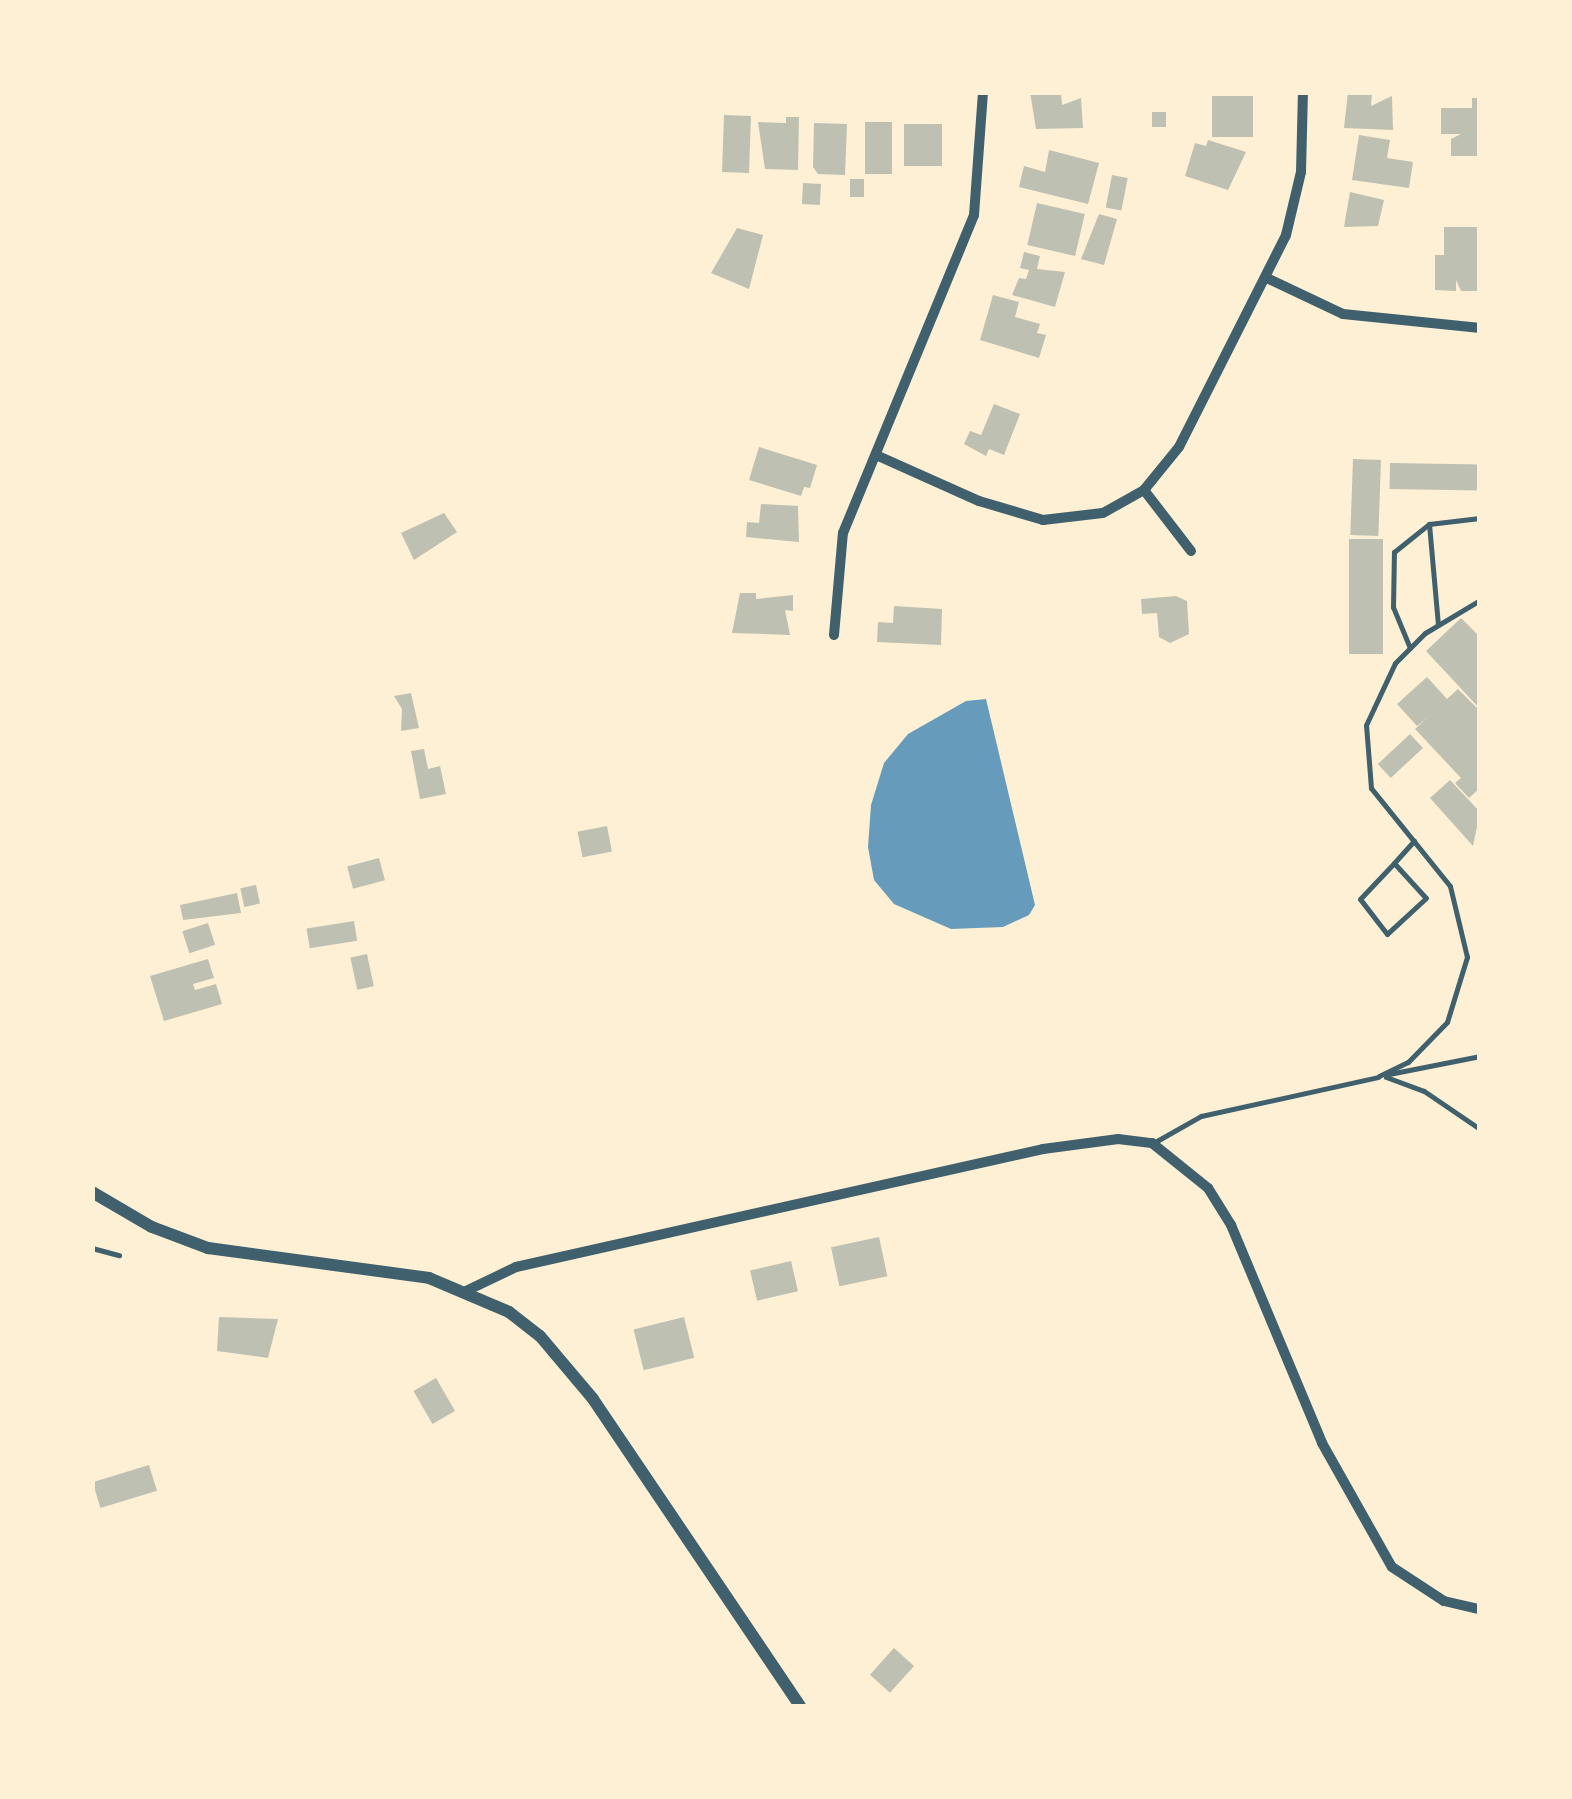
<!DOCTYPE html>
<style>
body{margin:0}
#map{position:relative;width:1572px;height:1799px;overflow:hidden;background:#fdf0d5;font-family:Bitter,serif}
div>[style]{position:absolute}
[style*='--x']{left:calc(var(--x)*1px);top:calc(var(--y)*1px);width:calc(var(--w)*1px);rotate:calc(var(--a)*1deg)}
.water>*{inset:0;background:#669bbc}
.building>*{inset:0;background:#bec0b2;transform-origin:0 0}
.service>*{height:5px;margin:-2.5px;padding:0 2.5px;transform-origin:2.5px;border-radius:2.5px;background:#3f606c}
.minor>*{height:10px;margin:-5px;padding:0 5px;transform-origin:5px;border-radius:5px;background:#3f606c}
.tertiary>*{height:12px;margin:-6px;padding:0 6px;transform-origin:6px;border-radius:6px;background:#3f606c}
span{translate:-50% -50%;white-space:nowrap;text-align:center;line-height:1.15;-webkit-text-stroke:10px #fdf0d5;paint-order:stroke}
.frame{position:absolute;inset:0;border:95px solid #fdf0d5;pointer-events:none}
</style>
<div id="map">
<div class="water">
<div style="clip-path:polygon(986px 699px,1035px 905px,1029px 915px,1003px 927px,951px 929px,894px 904px,874px 880px,868px 847px,871px 805px,884px 763px,908px 734px,966px 701px)"></div>
</div>
<div class="building">
<div style="clip-path:polygon(1030px 92px,1061px 92px,1062px 105px,1081px 98px,1083px 128px,1036px 129px)"></div>
<div style="clip-path:polygon(1348px 92px,1372px 92px,1371px 106px,1392px 96px,1393px 130px,1344px 128px)"></div>
<div style="left:1212px;top:96px;width:41px;height:41px"></div>
<div style="clip-path:polygon(1472px 98px,1480px 98px,1480px 156px,1451px 156px,1451px 139px,1461px 134px,1441px 134px,1441px 108px,1472px 108px)"></div>
<div style="left:1152px;top:112px;width:14px;height:15px"></div>
<div style="left:724px;top:115px;width:27px;height:57px;rotate:2deg"></div>
<div style="clip-path:polygon(786px 117px,799px 117px,798px 170px,765px 169px,758px 122px,786px 123px)"></div>
<div style="left:865px;top:122px;width:27px;height:52px"></div>
<div style="clip-path:polygon(814px 123px,847px 124px,845px 175px,818px 174px,813px 167px)"></div>
<div style="left:904px;top:124px;width:38px;height:42px"></div>
<div style="clip-path:polygon(1359px 135px,1390px 140px,1387px 158px,1413px 162px,1409px 188px,1352px 180px)"></div>
<div style="clip-path:polygon(1208px 140px,1246px 152px,1228px 190px,1185px 176px,1195px 143px,1206px 146px)"></div>
<div style="clip-path:polygon(1049px 150px,1099px 163px,1088px 204px,1019px 187px,1024px 166px,1045px 172px)"></div>
<div style="left:1112px;top:175px;width:16px;height:33px;rotate:11deg"></div>
<div style="left:850px;top:179px;width:14px;height:18px"></div>
<div style="left:803px;top:183px;width:18px;height:21px;rotate:3deg"></div>
<div style="clip-path:polygon(1350px 192px,1384px 200px,1378px 226px,1344px 227px)"></div>
<div style="left:1037px;top:203px;width:49px;height:43px;rotate:13deg"></div>
<div style="clip-path:polygon(1099px 214px,1117px 219px,1104px 265px,1081px 259px)"></div>
<div style="clip-path:polygon(1444px 227px,1478px 227px,1480px 291px,1461px 291px,1456px 280px,1456px 291px,1435px 290px,1435px 255px,1444px 255px)"></div>
<div style="clip-path:polygon(737px 228px,763px 235px,749px 289px,711px 273px)"></div>
<div style="clip-path:polygon(1024px 252px,1040px 256px,1037px 269px,1065px 272px,1055px 307px,1012px 295px,1019px 278px,1026px 279px,1029px 270px,1020px 268px)"></div>
<div style="clip-path:polygon(993px 295px,1019px 302px,1015px 317px,1040px 324px,1037px 333px,1046px 335px,1039px 358px,980px 340px)"></div>
<div style="clip-path:polygon(994px 404px,1020px 414px,1004px 455px,989px 449px,986px 456px,964px 444px,970px 431px,981px 435px)"></div>
<div style="clip-path:polygon(759px 447px,817px 465px,810px 488px,804px 487px,801px 496px,749px 480px)"></div>
<div style="left:1353px;top:459px;width:28px;height:76px;rotate:2deg"></div>
<div style="left:1390px;top:463px;width:90px;height:26px;rotate:1deg"></div>
<div style="clip-path:polygon(761px 504px,798px 506px,799px 542px,746px 537px,747px 522px,759px 523px)"></div>
<div style="clip-path:polygon(444px 513px,457px 532px,414px 560px,401px 533px)"></div>
<div style="left:1349px;top:539px;width:34px;height:115px"></div>
<div style="clip-path:polygon(740px 593px,756px 593px,756px 599px,793px 595px,793px 611px,785px 610px,790px 635px,732px 633px)"></div>
<div style="clip-path:polygon(1176px 596px,1187px 601px,1189px 634px,1170px 643px,1159px 637px,1157px 613px,1142px 614px,1141px 599px)"></div>
<div style="clip-path:polygon(894px 606px,942px 609px,941px 645px,877px 642px,878px 622px,893px 623px)"></div>
<div style="clip-path:polygon(1461px 618px,1480px 637px,1480px 709px,1426px 651px)"></div>
<div style="clip-path:polygon(1427px 677px,1447px 699px,1458px 689px,1480px 711px,1480px 788px,1469px 798px,1455px 783px,1461px 778px,1415px 729px,1428px 717px,1417px 726px,1397px 704px)"></div>
<div style="clip-path:polygon(411px 693px,419px 728px,401px 731px,402px 709px,394px 696px)"></div>
<div style="left:1410px;top:734px;width:19px;height:44px;rotate:47deg"></div>
<div style="clip-path:polygon(424px 749px,428px 769px,440px 766px,446px 794px,420px 799px,411px 751px)"></div>
<div style="clip-path:polygon(1450px 780px,1480px 812px,1473px 846px,1430px 798px)"></div>
<div style="left:607px;top:826px;width:26px;height:30px;rotate:79deg"></div>
<div style="left:379px;top:858px;width:23px;height:33px;rotate:75deg"></div>
<div style="left:256px;top:885px;width:19px;height:16px;rotate:78deg"></div>
<div style="clip-path:polygon(237px 893px,241px 913px,183px 920px,180px 905px)"></div>
<div style="left:354px;top:921px;width:20px;height:48px;rotate:81deg"></div>
<div style="left:208px;top:923px;width:23px;height:27px;rotate:72deg"></div>
<div style="left:367px;top:954px;width:33px;height:17px;rotate:78deg"></div>
<div style="clip-path:polygon(208px 959px,214px 978px,193px 984px,195px 990px,216px 984px,222px 1004px,164px 1021px,150px 976px)"></div>
<div style="left:879px;top:1237px;width:40px;height:49px;rotate:78deg"></div>
<div style="left:791px;top:1261px;width:31px;height:42px;rotate:77deg"></div>
<div style="clip-path:polygon(219px 1317px,278px 1319px,268px 1358px,217px 1351px)"></div>
<div style="left:684px;top:1317px;width:42px;height:52px;rotate:76deg"></div>
<div style="left:436px;top:1378px;width:38px;height:26px;rotate:60deg"></div>
<div style="left:149px;top:1465px;width:27px;height:59px;rotate:73deg"></div>
<div style="left:894px;top:1648px;width:27px;height:36px;rotate:42deg"></div>
</div>
<div class="service">
<div style="--x:1429;--y:524;--w:51;--a:-6.7"></div>
<div style="--x:1410;--y:648;--w:44;--a:-112.5"></div>
<div style="--x:1393;--y:607;--w:55;--a:-89"></div>
<div style="--x:1394;--y:552;--w:45;--a:-38.7"></div>
<div style="--x:1429;--y:524;--w:101;--a:84.9"></div>
<div style="--x:1394;--y:863;--w:47;--a:47.6"></div>
<div style="--x:1426;--y:898;--w:53;--a:137.3"></div>
<div style="--x:1387;--y:934;--w:44;--a:-127.6"></div>
<div style="--x:1360;--y:899;--w:50;--a:-46.6"></div>
<div style="--x:1394;--y:863;--w:30;--a:-48"></div>
<div style="--x:1389;--y:1074;--w:93;--a:-11.2"></div>
<div style="--x:1379;--y:1076;--w:32;--a:-26"></div>
<div style="--x:1408;--y:1062;--w:56;--a:-45.7"></div>
<div style="--x:1447;--y:1022;--w:68;--a:-72.9"></div>
<div style="--x:1467;--y:957;--w:73;--a:-103.5"></div>
<div style="--x:1450;--y:886;--w:126;--a:-128.9"></div>
<div style="--x:1371;--y:788;--w:63;--a:-94.5"></div>
<div style="--x:1366;--y:725;--w:68;--a:-64.9"></div>
<div style="--x:1395;--y:663;--w:42;--a:-45"></div>
<div style="--x:1425;--y:633;--w:64;--a:-31"></div>
<div style="--x:1386;--y:1077;--w:40;--a:20.2"></div>
<div style="--x:1424;--y:1091;--w:68;--a:34.2"></div>
<div style="--x:1155;--y:1142;--w:53;--a:-29.5"></div>
<div style="--x:1201;--y:1116;--w:181;--a:-12.4"></div>
<div style="--x:92;--y:1248;--w:28;--a:15"></div>
</div>
<div class="minor">
<div style="--x:1267;--y:278;--w:84;--a:25.3"></div>
<div style="--x:1343;--y:314;--w:138;--a:5.8"></div>
<div style="--x:876;--y:455;--w:113;--a:24.1"></div>
<div style="--x:979;--y:501;--w:67;--a:16.5"></div>
<div style="--x:1043;--y:520;--w:60;--a:-6.7"></div>
<div style="--x:1103;--y:513;--w:47;--a:-29.3"></div>
<div style="--x:1144;--y:490;--w:55;--a:-50.9"></div>
<div style="--x:1179;--y:447;--w:237;--a:-63.2"></div>
<div style="--x:1286;--y:235;--w:65;--a:-76.6"></div>
<div style="--x:1301;--y:172;--w:80;--a:-88.6"></div>
<div style="--x:1144;--y:490;--w:77;--a:52.4"></div>
<div style="--x:834;--y:635;--w:102;--a:-85"></div>
<div style="--x:843;--y:533;--w:344;--a:-67.6"></div>
<div style="--x:974;--y:215;--w:123;--a:-85.8"></div>
<div style="--x:466;--y:1291;--w:55;--a:-25.6"></div>
<div style="--x:516;--y:1267;--w:540;--a:-12.62"></div>
<div style="--x:1043;--y:1149;--w:76;--a:-7.6"></div>
<div style="--x:1118;--y:1139;--w:34;--a:7"></div>
<div style="--x:1152;--y:1143;--w:72;--a:38.8"></div>
<div style="--x:1208;--y:1188;--w:44;--a:58.1"></div>
<div style="--x:1231;--y:1225;--w:236;--a:67.3"></div>
<div style="--x:1322;--y:1443;--w:142;--a:60.6"></div>
<div style="--x:1392;--y:1567;--w:62;--a:33.2"></div>
<div style="--x:1444;--y:1601;--w:37;--a:13"></div>
</div>
<div class="tertiary">
<div style="--x:92;--y:1192;--w:69;--a:30.3"></div>
<div style="--x:152;--y:1227;--w:60;--a:20.6"></div>
<div style="--x:208;--y:1248;--w:223;--a:7.7"></div>
<div style="--x:429;--y:1278;--w:87;--a:23"></div>
<div style="--x:509;--y:1312;--w:39;--a:38"></div>
<div style="--x:540;--y:1336;--w:82;--a:49.9"></div>
<div style="--x:593;--y:1399;--w:370;--a:56"></div>
</div>
<div class="frame"></div>
</div>
